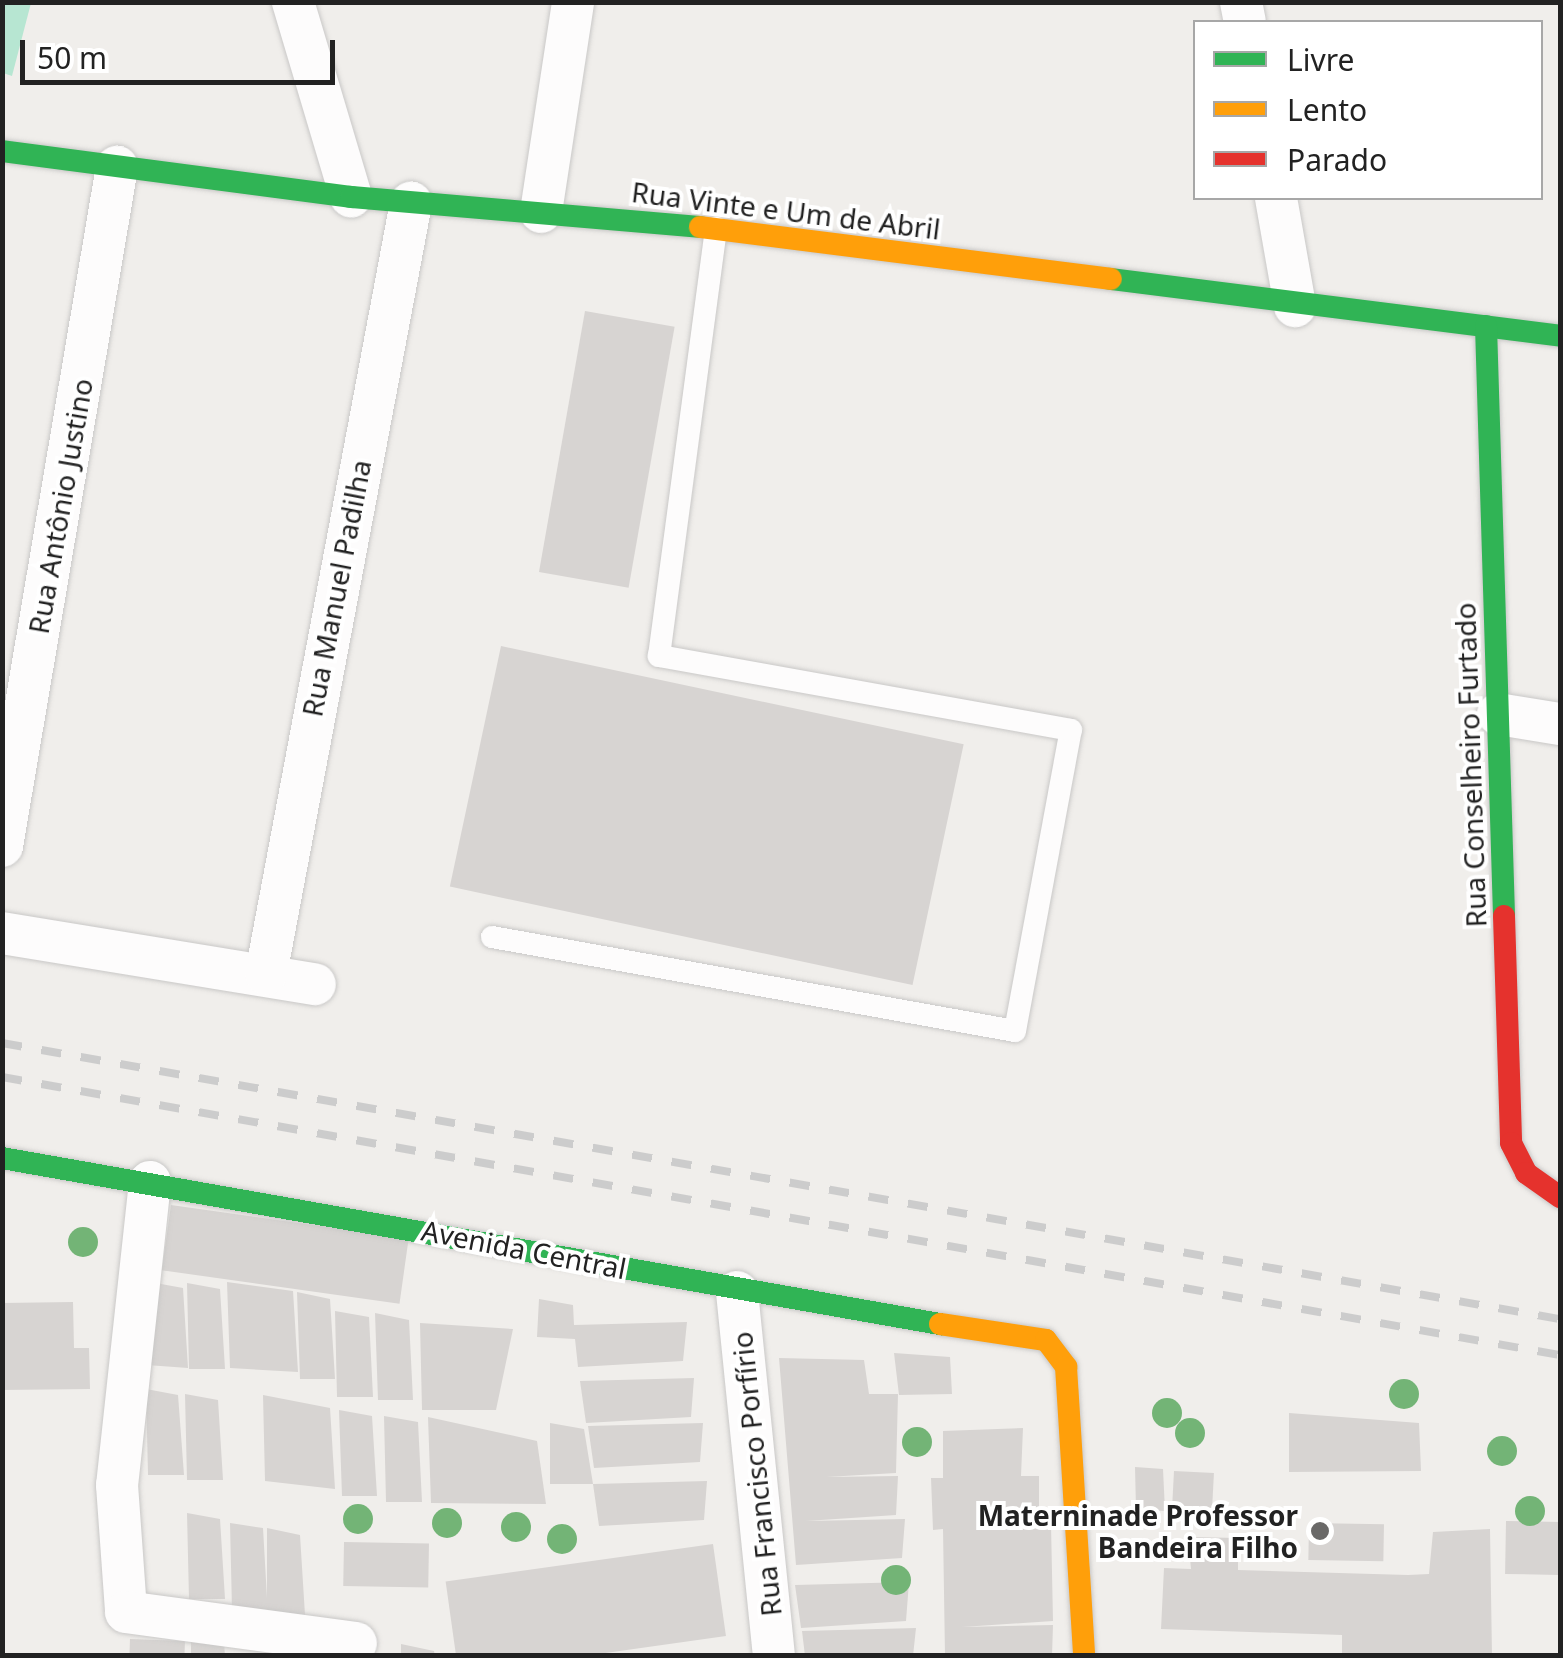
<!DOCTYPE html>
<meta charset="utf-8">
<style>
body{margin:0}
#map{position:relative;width:1563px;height:1658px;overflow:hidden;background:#f0eeeb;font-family:"Noto Sans",sans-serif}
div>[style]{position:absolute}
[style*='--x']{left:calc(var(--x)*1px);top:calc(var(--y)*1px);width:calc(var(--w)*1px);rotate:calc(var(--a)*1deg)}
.pitch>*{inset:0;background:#b7e6d2}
.building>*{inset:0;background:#d7d4d2;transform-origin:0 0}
.roads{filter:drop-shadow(0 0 2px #c9c8c7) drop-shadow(0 0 2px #c9c8c7)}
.lane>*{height:22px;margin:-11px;padding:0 11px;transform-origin:11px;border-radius:11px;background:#fdfcfc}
.street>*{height:42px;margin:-21px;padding:0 21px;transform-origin:21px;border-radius:21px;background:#fdfcfc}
.fast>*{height:22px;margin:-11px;padding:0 11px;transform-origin:11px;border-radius:11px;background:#30b455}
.slow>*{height:22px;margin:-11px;padding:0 11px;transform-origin:11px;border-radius:11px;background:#ff9f0a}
.jam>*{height:22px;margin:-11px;padding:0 11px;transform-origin:11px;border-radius:11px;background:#e5322d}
.rail>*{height:8px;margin-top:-4px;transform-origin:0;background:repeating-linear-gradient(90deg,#ccc 0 20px,transparent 0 40px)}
.trees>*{width:30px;height:30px;margin:-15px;border-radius:50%;background:#73b476}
.dots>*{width:28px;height:28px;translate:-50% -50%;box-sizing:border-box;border:5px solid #fff;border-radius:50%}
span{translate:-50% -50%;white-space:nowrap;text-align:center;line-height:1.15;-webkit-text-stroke:8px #fff;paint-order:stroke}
.street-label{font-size:28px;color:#222}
.poi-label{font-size:28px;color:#222;font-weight:700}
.right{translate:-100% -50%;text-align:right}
.frame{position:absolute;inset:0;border:5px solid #222;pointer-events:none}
.legend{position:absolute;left:1193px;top:20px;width:350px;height:180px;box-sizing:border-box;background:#fff;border:2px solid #a7a7a7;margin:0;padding:12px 18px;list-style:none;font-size:30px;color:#222}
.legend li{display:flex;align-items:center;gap:20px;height:50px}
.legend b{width:50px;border:2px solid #a7a7a7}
.scale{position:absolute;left:20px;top:40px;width:315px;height:45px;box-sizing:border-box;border:5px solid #222;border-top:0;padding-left:12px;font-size:30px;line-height:35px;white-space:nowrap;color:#222;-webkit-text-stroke:8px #fff;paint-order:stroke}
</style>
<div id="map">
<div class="pitch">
<div style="clip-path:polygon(2px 3px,31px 3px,12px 76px,3px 73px)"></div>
</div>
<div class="building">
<div style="left:585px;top:311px;width:91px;height:265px;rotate:10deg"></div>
<div style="left:501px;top:646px;width:473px;height:246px;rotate:12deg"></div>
<div style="left:171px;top:1205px;width:240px;height:66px;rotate:8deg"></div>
<div style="clip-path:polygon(150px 1282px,183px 1288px,188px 1368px,133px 1364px)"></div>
<div style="clip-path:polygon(227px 1282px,293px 1291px,298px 1372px,230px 1368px)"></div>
<div style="clip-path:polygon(187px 1283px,220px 1289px,225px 1369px,189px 1369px)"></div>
<div style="clip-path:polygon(297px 1292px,330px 1299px,335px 1379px,300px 1379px)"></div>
<div style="clip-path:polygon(539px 1299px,573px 1305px,574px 1325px,687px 1322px,683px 1361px,578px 1367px,575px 1339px,537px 1337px)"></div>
<div style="clip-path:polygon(73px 1302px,74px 1348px,89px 1348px,90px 1389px,2px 1390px,2px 1303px)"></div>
<div style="clip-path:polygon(335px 1311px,369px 1317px,373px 1397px,337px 1397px)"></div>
<div style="clip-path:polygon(375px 1313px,409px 1320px,413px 1400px,378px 1400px)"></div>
<div style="clip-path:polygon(420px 1323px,513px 1329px,496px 1410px,422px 1410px)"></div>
<div style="clip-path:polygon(894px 1353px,950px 1357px,952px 1394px,899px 1395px)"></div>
<div style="clip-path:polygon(779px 1358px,864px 1360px,869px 1394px,898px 1394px,896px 1473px,826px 1477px,898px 1476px,896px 1515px,806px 1521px,905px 1519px,902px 1558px,796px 1565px)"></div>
<div style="clip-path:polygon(694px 1378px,691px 1417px,586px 1423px,580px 1381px)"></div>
<div style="clip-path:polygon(146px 1389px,178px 1395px,184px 1475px,148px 1475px)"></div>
<div style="clip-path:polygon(185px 1394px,218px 1400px,223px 1480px,187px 1480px)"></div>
<div style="clip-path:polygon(263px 1395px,330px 1408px,335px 1489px,265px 1481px)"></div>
<div style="clip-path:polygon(339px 1410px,372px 1416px,377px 1496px,342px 1496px)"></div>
<div style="clip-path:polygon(1289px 1413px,1419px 1423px,1421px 1471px,1289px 1472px)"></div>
<div style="clip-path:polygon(384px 1416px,418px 1422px,422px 1502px,386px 1502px)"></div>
<div style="clip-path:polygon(428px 1417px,537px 1441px,546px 1504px,431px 1503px)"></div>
<div style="clip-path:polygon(550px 1423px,584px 1429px,593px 1484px,550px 1484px)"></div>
<div style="clip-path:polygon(703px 1423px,700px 1462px,594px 1468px,588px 1426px)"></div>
<div style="clip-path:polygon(1023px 1428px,1021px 1476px,1039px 1476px,1039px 1523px,1023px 1525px,1051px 1524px,1053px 1621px,962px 1627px,1053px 1625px,1052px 1656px,945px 1656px,943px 1529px,933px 1530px,931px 1478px,943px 1478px,943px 1431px)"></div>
<div style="clip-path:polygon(1135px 1467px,1163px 1469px,1165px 1511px,1136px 1509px)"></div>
<div style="left:1174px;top:1471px;width:40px;height:40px;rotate:3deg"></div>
<div style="clip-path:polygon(707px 1481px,704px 1520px,599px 1526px,593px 1484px)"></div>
<div style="clip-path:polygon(187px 1513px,220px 1519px,225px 1599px,189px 1599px)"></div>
<div style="left:1506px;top:1521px;width:54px;height:53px;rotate:1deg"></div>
<div style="clip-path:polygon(230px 1523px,263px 1528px,267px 1598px,267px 1528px,300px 1535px,305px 1615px,232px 1609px)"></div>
<div style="left:1309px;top:1523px;width:75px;height:37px;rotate:1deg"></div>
<div style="clip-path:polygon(1490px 1529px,1492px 1656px,1342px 1656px,1342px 1635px,1161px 1629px,1164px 1568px,1191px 1569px,1188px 1537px,1238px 1538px,1238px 1570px,1408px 1575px,1429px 1574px,1433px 1532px)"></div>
<div style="left:344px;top:1542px;width:85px;height:44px;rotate:1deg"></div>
<div style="left:713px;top:1544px;width:93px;height:270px;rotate:82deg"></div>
<div style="clip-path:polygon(909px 1582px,906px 1621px,801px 1628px,795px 1585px)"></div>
<div style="clip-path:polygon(916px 1628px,913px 1656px,805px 1656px,802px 1631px)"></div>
<div style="clip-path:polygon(191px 1637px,224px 1643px,225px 1656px,191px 1656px)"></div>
<div style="left:130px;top:1639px;width:55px;height:17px;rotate:2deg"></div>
<div style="clip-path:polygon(401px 1644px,434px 1651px,435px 1656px,401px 1656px)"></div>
</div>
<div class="roads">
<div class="lane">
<div style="--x:492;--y:937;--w:531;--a:10.19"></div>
<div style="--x:1015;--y:1031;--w:306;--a:-79.5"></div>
<div style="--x:1071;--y:730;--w:419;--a:-169.8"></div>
<div style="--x:659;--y:656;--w:432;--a:-82.4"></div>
</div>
<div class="street">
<div style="--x:293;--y:2;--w:203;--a:73.4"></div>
<div style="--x:1241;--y:2;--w:20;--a:79"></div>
<div style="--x:1276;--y:198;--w:110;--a:80"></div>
<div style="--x:541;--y:212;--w:212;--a:-81.3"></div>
<div style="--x:1498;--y:714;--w:63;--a:9.2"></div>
<div style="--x:2;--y:846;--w:689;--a:-80.39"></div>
<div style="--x:2;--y:933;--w:317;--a:9.3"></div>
<div style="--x:266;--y:974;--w:785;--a:-79.35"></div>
<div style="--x:150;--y:1182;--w:305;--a:96.2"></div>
<div style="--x:117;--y:1485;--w:127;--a:85.9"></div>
<div style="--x:126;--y:1612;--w:232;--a:7.7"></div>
<div style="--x:737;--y:1292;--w:366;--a:84.2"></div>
</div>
<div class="fast">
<div style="--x:2;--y:151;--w:352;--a:7.5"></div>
<div style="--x:351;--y:197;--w:350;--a:4.9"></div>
<div style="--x:1111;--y:279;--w:453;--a:7.2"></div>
<div style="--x:1486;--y:326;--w:590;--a:88.25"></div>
<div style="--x:2;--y:1158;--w:953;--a:10.04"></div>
</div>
<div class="slow">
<div style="--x:700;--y:227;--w:414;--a:7.2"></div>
<div style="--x:940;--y:1324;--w:107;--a:8.6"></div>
<div style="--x:1046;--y:1340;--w:34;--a:53"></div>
<div style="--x:1066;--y:1367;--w:290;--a:86.4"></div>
</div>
<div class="jam">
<div style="--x:1504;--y:916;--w:227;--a:88.2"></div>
<div style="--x:1511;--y:1143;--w:34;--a:63"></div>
<div style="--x:1526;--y:1173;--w:42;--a:35.2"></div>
</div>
</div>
<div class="rail">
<div style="--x:2;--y:1043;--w:1582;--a:10.05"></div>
<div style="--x:2;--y:1077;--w:1583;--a:10.12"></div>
</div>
<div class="trees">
<div style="left:83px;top:1242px"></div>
<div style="left:1404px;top:1394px"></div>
<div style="left:1167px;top:1413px"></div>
<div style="left:1190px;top:1433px"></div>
<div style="left:917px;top:1442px"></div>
<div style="left:1502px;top:1451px"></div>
<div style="left:1530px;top:1511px"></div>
<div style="left:358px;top:1519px"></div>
<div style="left:447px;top:1523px"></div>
<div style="left:516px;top:1527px"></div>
<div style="left:562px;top:1539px"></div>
<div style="left:896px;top:1580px"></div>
</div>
<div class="dots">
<div style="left:1320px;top:1531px;background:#6a6968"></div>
</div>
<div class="street-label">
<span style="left:786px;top:210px;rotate:7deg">Rua Vinte e Um de Abril</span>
<span style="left:60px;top:506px;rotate:-80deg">Rua Antônio Justino</span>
<span style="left:336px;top:588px;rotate:-79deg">Rua Manuel Padilha</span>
<span style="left:1470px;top:765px;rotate:-92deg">Rua Conselheiro Furtado</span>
<span style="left:524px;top:1249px;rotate:11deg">Avenida Central</span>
<span style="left:756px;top:1474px;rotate:-96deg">Rua Francisco Porfírio</span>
</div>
<div class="poi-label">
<span class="right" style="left:1298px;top:1531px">Materninade Professor<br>Bandeira Filho</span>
</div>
<div class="frame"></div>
<ul class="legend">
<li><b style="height:12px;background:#30b455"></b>Livre</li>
<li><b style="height:12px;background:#ff9f0a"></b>Lento</li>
<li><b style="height:12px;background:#e5322d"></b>Parado</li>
</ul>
<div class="scale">50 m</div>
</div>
